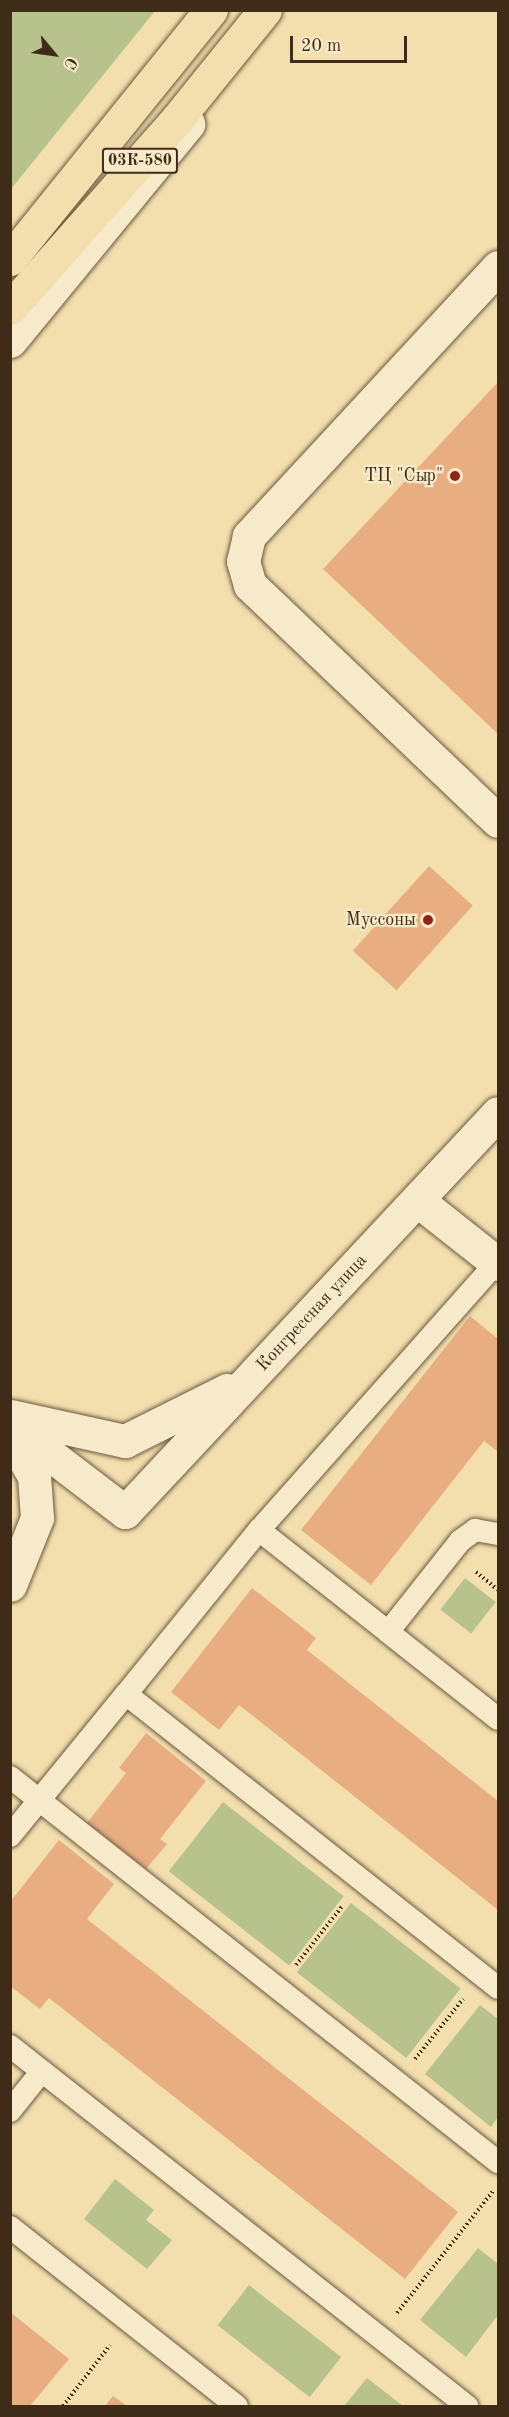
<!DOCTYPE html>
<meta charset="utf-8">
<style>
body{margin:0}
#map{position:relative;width:509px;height:2417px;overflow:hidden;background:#f3dfae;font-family:"Old Standard TT",serif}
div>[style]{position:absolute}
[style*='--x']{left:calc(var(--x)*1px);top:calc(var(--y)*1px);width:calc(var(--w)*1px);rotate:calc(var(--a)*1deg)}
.green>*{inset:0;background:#b8c28c;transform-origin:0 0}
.building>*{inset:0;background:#e8ae82;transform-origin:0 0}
.path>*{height:4px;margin-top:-2px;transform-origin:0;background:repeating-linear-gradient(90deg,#3f2c18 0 1.5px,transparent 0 4.5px)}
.roads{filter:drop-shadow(0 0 2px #6c593e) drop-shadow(0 0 2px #6c593e)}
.lane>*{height:22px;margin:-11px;padding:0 11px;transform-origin:11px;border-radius:11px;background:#f7eaca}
.street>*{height:33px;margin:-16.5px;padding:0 16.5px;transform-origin:16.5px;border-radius:16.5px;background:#f7eaca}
.highway>*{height:33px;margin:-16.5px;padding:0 16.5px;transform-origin:16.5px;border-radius:16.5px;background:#f3dfae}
.dots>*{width:16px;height:16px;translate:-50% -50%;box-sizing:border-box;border:3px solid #f7eaca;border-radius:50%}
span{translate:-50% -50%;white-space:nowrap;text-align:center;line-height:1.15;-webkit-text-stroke:4.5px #f7eaca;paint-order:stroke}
.shield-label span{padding:2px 4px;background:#f7eaca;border:2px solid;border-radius:4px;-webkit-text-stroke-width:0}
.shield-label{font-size:16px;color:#3f2c18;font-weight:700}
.poi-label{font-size:18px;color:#3f2c18}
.right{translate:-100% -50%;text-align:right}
.street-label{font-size:18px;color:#3f2c18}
.frame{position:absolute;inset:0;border:12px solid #3f2c18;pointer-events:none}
.north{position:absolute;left:24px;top:24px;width:60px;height:60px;-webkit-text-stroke:4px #f7eaca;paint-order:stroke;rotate:119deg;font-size:16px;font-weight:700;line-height:24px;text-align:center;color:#3f2c18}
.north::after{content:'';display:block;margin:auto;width:21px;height:27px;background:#3f2c18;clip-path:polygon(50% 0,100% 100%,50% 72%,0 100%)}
.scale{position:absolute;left:290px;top:36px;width:117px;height:27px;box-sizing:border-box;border:3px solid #3f2c18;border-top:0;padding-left:8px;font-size:18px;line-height:21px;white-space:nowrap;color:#3f2c18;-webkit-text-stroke:4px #f7eaca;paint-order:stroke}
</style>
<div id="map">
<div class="green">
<div style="clip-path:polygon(11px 10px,155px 11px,11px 189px,10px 11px)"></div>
<div style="left:465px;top:1578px;width:39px;height:40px;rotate:38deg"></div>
<div style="left:223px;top:1802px;width:153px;height:88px;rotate:38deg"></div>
<div style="left:351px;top:1903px;width:139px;height:88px;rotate:38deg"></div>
<div style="clip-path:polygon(480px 2005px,498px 2019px,498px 2117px,491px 2127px,425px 2074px)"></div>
<div style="clip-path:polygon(115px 2179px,154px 2210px,146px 2220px,172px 2240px,147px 2269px,84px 2219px)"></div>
<div style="clip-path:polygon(478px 2248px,498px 2264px,498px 2315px,466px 2357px,420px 2320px)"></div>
<div style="left:249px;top:2285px;width:117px;height:51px;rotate:38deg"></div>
<div style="clip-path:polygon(367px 2378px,403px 2406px,344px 2406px)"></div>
</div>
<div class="building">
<div style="clip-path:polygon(498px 382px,498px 734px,323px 569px)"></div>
<div style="left:429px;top:866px;width:59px;height:114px;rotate:42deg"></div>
<div style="clip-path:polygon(470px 1316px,498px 1339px,498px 1452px,484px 1441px,371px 1585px,301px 1530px)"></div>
<div style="clip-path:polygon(252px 1588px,316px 1638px,307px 1650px,498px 1801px,498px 1910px,239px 1705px,219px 1730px,171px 1692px)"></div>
<div style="clip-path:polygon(146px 1733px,206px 1781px,160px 1839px,167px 1844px,146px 1869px,87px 1823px,126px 1773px,119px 1768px)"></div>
<div style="clip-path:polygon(59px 1840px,114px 1884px,87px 1919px,458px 2212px,405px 2279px,49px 1998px,40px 2009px,10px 1986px,10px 1902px)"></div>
<div style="clip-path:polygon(10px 2312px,69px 2359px,30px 2406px,10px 2406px)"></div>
<div style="clip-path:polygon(113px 2396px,127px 2406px,105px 2406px)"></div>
</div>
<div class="path">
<div style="--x:476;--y:1572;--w:28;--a:39"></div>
<div style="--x:296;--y:1965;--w:76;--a:-51.9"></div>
<div style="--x:415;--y:2059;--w:77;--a:-51.3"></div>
<div style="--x:397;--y:2313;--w:155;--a:-51.8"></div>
<div style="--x:63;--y:2406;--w:77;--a:-52.4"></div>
</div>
<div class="roads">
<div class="lane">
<div style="--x:497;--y:1262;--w:358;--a:131.6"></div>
<div style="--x:259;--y:1530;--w:164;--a:38.3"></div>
<div style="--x:388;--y:1632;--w:116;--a:-51.6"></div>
<div style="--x:460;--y:1541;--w:19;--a:-36"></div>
<div style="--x:475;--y:1530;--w:23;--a:10"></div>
<div style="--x:259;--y:1530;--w:211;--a:129"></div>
<div style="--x:126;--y:1694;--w:474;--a:38.3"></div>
<div style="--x:388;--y:1632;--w:140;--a:38.3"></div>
<div style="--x:10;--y:1777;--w:622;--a:38.27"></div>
<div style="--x:10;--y:1836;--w:183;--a:-50.8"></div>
<div style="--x:10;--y:2046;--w:582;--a:38.23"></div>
<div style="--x:10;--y:2111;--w:51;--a:-51.3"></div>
<div style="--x:10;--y:2227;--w:289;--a:38.3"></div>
</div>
<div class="street">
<div style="--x:498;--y:267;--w:367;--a:132.8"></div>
<div style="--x:249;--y:536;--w:26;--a:103"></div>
<div style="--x:243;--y:561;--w:25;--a:74"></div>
<div style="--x:250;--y:585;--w:342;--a:43.6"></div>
<div style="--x:10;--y:341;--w:281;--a:-50.6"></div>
<div style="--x:417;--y:1200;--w:103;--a:38.3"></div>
<div style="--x:11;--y:1416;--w:117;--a:12.4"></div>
<div style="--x:125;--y:1441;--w:114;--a:-26.6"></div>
<div style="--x:10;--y:1424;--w:145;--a:37.4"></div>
<div style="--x:125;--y:1512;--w:546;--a:-46.93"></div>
<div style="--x:10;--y:1435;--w:48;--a:59.7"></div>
<div style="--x:34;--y:1476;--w:42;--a:85.9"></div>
<div style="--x:37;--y:1518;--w:72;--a:111.9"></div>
</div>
<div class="highway">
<div style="--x:10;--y:259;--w:320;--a:-51.1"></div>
<div style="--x:10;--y:308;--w:252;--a:-48.5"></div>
<div style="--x:177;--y:119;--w:140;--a:-51.1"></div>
</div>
</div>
<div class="dots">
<div style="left:455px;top:476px;background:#8f2418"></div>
<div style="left:428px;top:920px;background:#8f2418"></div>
</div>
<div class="shield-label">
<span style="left:140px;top:161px">03К-580</span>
</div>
<div class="poi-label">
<span class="right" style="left:443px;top:476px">ТЦ "Сыр"</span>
<span class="right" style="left:416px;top:920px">Муссоны</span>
</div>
<div class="street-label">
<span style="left:312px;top:1313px;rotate:-47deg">Конгрессная улица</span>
</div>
<div class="frame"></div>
<div class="north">С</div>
<div class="scale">20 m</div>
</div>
